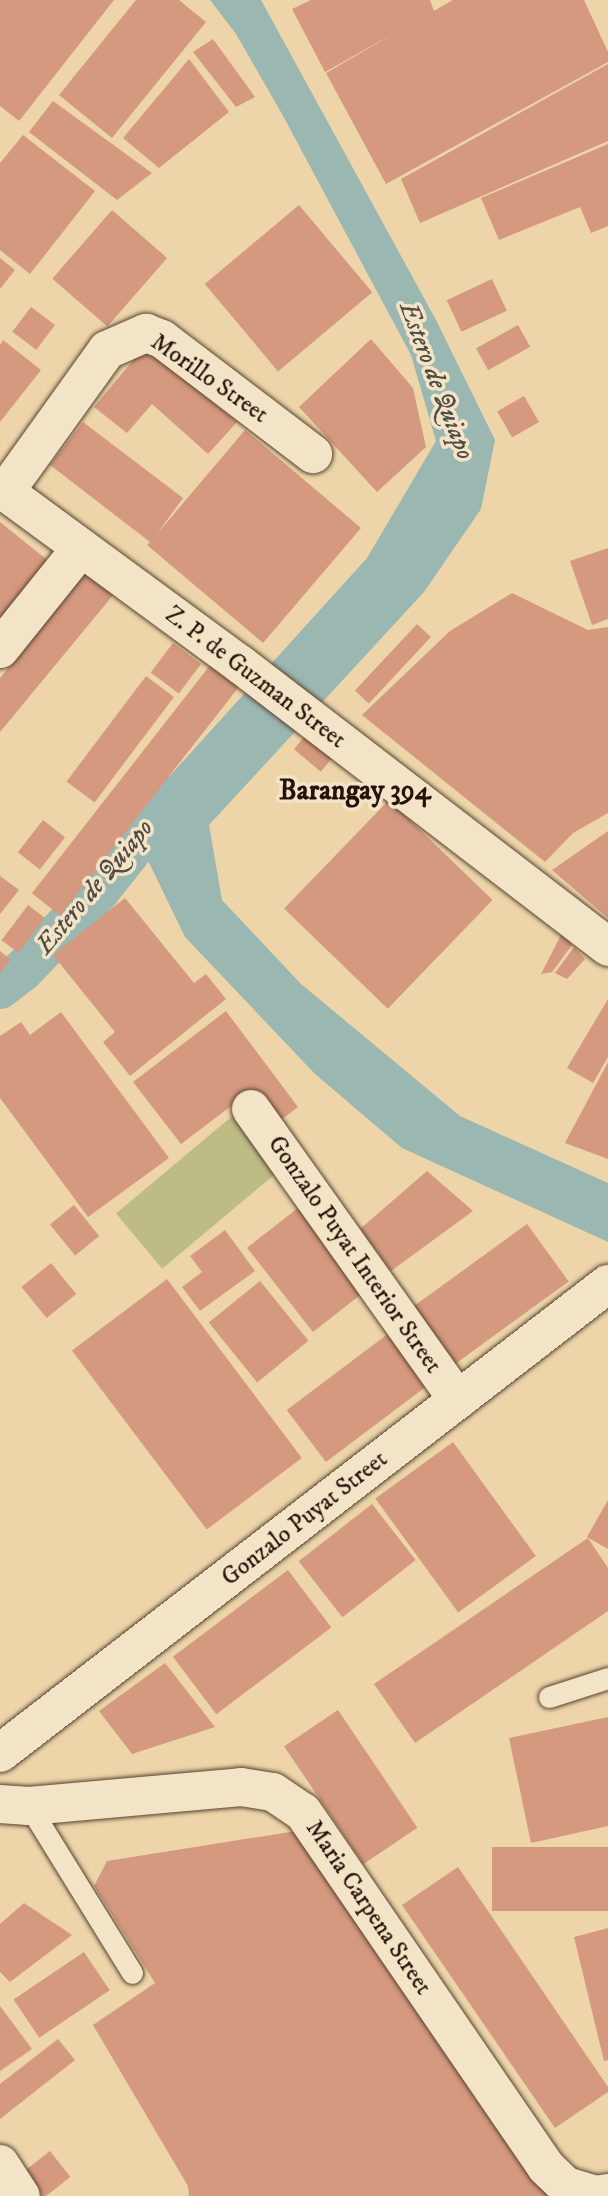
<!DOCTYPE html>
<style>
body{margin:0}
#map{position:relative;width:608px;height:2196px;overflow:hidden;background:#edd5a9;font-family:"IM FELL DW Pica",serif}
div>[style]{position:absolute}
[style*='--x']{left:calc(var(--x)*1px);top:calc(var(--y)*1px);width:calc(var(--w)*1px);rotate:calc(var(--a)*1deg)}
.green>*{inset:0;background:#bdbc85;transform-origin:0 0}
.water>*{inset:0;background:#9bb7b1}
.canal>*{height:42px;margin:-21px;padding:0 21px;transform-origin:21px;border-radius:21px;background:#9bb7b1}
.building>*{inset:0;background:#d4997e;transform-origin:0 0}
.roads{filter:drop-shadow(0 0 2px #584331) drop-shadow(0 0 2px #584331)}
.lane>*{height:21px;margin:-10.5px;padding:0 10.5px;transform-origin:10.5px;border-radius:10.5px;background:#f3e4c7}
.street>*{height:38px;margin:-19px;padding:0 19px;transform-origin:19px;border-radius:19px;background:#f3e4c7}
.secondary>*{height:38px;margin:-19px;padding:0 19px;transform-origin:19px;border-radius:19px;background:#f3e4c7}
span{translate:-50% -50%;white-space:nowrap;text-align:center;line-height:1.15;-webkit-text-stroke:7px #f3e4c7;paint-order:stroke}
.street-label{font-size:24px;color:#261209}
.water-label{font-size:26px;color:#4f4c44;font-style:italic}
.quarter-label{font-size:28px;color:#261209;font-weight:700}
</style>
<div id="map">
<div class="green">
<div style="left:237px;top:1112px;width:72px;height:158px;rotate:50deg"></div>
</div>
<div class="water">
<div style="clip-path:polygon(210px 0,261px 0,436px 320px,495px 440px,481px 509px,424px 592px,209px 825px,222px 900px,301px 984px,460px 1116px,608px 1183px,608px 1242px,402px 1148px,315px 1074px,185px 937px,138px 840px,148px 800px,367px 558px,436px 441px,411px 355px,282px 114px,236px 34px)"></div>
</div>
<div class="canal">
<div style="--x:0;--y:988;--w:28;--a:-38"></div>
<div style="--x:22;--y:971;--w:110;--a:-46.1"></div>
<div style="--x:98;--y:892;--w:121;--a:-51.7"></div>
</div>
<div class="building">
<div style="clip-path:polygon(0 0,114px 0,19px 121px,0 106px)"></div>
<div style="clip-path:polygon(136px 0,179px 0,206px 22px,112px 138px,59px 95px)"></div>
<div style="clip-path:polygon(311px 0,430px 0,434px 11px,453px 0,584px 0,608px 52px,608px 62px,386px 184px,326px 73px,400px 30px,325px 72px,292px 9px)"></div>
<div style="clip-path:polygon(213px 39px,255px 97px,236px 107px,193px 52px)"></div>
<div style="clip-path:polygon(189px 59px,229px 112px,159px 168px,123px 138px)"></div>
<div style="clip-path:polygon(608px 64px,608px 141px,420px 223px,401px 179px)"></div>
<div style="clip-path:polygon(53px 101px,152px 173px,117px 200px,29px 132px)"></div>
<div style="clip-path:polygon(23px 135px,95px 191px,30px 274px,0 250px,0 163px)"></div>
<div style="clip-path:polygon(608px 144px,608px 226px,591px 233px,580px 207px,499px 240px,481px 198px)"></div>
<div style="left:299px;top:205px;width:114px;height:123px;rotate:50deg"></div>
<div style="left:112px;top:210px;width:73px;height:91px;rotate:41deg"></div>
<div style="clip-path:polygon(0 258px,15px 270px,0 289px)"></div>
<div style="left:492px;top:279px;width:35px;height:50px;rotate:65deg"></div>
<div style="left:31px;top:307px;width:30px;height:31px;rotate:37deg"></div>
<div style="left:518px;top:325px;width:25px;height:48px;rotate:61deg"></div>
<div style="clip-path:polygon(371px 339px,413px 388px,426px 447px,377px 492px,299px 407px)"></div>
<div style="clip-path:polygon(3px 340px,41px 370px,0 422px,0 345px)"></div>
<div style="clip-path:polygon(146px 345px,237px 422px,208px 454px,152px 404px,127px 433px,94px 407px)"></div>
<div style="left:524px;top:396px;width:30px;height:31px;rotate:60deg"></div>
<div style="clip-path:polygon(83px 422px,183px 498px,157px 534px,245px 430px,361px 528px,263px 643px,147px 545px,150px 542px,50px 465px)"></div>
<div style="clip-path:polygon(0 522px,56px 567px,0 638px)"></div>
<div style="clip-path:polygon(608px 548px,608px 619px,592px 625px,570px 561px)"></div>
<div style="clip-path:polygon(87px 571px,114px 594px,0 732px,0 678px)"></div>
<div style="clip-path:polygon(512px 593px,588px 630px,608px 627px,608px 813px,573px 833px,545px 862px,362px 715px,450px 631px)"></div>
<div style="left:417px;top:624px;width:19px;height:91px;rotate:43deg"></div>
<div style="left:173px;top:643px;width:35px;height:37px;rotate:37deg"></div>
<div style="left:211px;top:664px;width:36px;height:291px;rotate:38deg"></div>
<div style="left:146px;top:676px;width:35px;height:132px;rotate:37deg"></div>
<div style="left:310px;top:730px;width:35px;height:25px;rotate:40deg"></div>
<div style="left:389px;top:800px;width:144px;height:151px;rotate:44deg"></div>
<div style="left:43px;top:820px;width:28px;height:41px;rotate:38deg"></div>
<div style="clip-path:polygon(608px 831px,608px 918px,552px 870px)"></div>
<div style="clip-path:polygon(0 876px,19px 890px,0 914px)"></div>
<div style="clip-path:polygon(125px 898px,194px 983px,206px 974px,226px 999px,130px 1076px,103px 1042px,115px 1032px,53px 955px)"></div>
<div style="left:28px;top:905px;width:21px;height:44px;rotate:37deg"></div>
<div style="clip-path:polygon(562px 933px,572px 945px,552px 972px,541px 974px)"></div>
<div style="clip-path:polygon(574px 947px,585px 959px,567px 979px,555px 973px)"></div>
<div style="clip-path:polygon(0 951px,11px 960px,0 973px)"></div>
<div style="clip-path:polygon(608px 999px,608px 1057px,593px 1083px,567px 1068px)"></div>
<div style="clip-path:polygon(226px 1011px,298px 1107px,272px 1127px,247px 1094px,181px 1144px,133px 1082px)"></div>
<div style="clip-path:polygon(61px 1012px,169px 1158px,88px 1217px,0 1098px,0 1036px,21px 1022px,30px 1035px)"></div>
<div style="clip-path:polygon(608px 1062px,608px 1159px,565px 1143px)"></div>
<div style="clip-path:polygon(427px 1171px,473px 1211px,391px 1271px,360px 1229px)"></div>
<div style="left:303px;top:1204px;width:107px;height:71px;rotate:52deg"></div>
<div style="left:74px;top:1205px;width:40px;height:31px;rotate:51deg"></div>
<div style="left:527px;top:1224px;width:71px;height:143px;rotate:54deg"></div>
<div style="clip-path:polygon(225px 1230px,255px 1271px,200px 1311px,182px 1287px,202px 1272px,190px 1256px)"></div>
<div style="left:51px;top:1263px;width:40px;height:38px;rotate:51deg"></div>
<div style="left:167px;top:1279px;width:224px;height:119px;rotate:53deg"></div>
<div style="left:260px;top:1281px;width:77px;height:66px;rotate:51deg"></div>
<div style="left:397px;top:1327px;width:65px;height:138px;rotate:53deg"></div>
<div style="left:453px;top:1442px;width:141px;height:96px;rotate:54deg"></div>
<div style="clip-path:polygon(608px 1500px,608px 1549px,587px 1537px)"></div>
<div style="left:372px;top:1504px;width:71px;height:93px;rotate:52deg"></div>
<div style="clip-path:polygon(588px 1538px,608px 1568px,608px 1611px,415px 1743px,374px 1684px)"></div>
<div style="left:288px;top:1570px;width:72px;height:144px;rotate:53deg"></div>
<div style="clip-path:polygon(165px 1663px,215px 1727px,132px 1754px,99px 1711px)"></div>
<div style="left:338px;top:1710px;width:142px;height:65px;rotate:56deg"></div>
<div style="clip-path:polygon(608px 1717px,608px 1826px,531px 1843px,509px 1738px)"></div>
<div style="clip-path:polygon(296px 1831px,555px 2196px,189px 2196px,188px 2186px,93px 2025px,155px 1983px,94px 1886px,107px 1861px)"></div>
<div style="left:608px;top:1847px;width:64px;height:116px;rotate:90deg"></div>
<div style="clip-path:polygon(458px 1867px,608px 2087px,608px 2092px,555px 2128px,402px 1905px)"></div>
<div style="clip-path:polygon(24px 1903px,72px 1935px,10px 1982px,0 1972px,0 1924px)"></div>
<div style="clip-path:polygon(608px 1928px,608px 2060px,604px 2061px,574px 1937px)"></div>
<div style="left:84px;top:1952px;width:46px;height:85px;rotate:56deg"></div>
<div style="clip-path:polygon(0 2006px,32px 2049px,0 2071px)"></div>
<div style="clip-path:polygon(58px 2039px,75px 2060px,0 2119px,0 2084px)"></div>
<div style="left:50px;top:2151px;width:33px;height:34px;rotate:52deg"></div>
</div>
<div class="roads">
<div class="lane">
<div style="--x:549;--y:1697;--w:62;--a:-17.9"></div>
<div style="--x:29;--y:1806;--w:196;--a:58.3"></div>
</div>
<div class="street">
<div style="--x:0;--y:488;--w:299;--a:36.3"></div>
<div style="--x:241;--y:665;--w:463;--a:37.5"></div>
<div style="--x:5;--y:492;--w:175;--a:-54.3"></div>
<div style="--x:107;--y:350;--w:43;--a:-23.6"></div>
<div style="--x:146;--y:333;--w:17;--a:21"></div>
<div style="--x:162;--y:339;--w:190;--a:37.3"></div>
<div style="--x:0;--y:649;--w:129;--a:-51.3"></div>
<div style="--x:251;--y:1109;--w:357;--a:54.6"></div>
<div style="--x:0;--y:1804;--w:29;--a:4"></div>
<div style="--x:29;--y:1806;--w:213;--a:-5.1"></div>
<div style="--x:241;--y:1787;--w:32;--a:9"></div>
<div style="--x:273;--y:1792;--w:36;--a:34"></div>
<div style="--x:303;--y:1812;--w:430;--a:55.6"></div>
<div style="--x:546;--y:2167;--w:28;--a:44"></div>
<div style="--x:566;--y:2186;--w:30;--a:17"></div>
<div style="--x:595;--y:2195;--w:13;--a:-9"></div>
<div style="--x:0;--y:2164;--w:38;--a:57"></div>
</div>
<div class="secondary">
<div style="--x:0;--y:1753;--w:768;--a:-37.65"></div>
</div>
</div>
<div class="street-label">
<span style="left:209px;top:379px;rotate:35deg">Morillo Street</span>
<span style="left:255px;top:678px;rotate:37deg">Z. P. de Guzman Street</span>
<span style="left:354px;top:1255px;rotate:55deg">Gonzalo Puyat Interior Street</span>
<span style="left:305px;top:1519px;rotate:-38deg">Gonzalo Puyat Street</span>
<span style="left:368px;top:1908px;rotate:56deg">Maria Carpena Street</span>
</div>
<div class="water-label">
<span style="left:436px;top:381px;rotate:69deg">Estero de Quiapo</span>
<span style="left:95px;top:887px;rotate:-50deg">Estero de Quiapo</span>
</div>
<div class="quarter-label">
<span style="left:355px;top:791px">Barangay 394</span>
</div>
</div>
